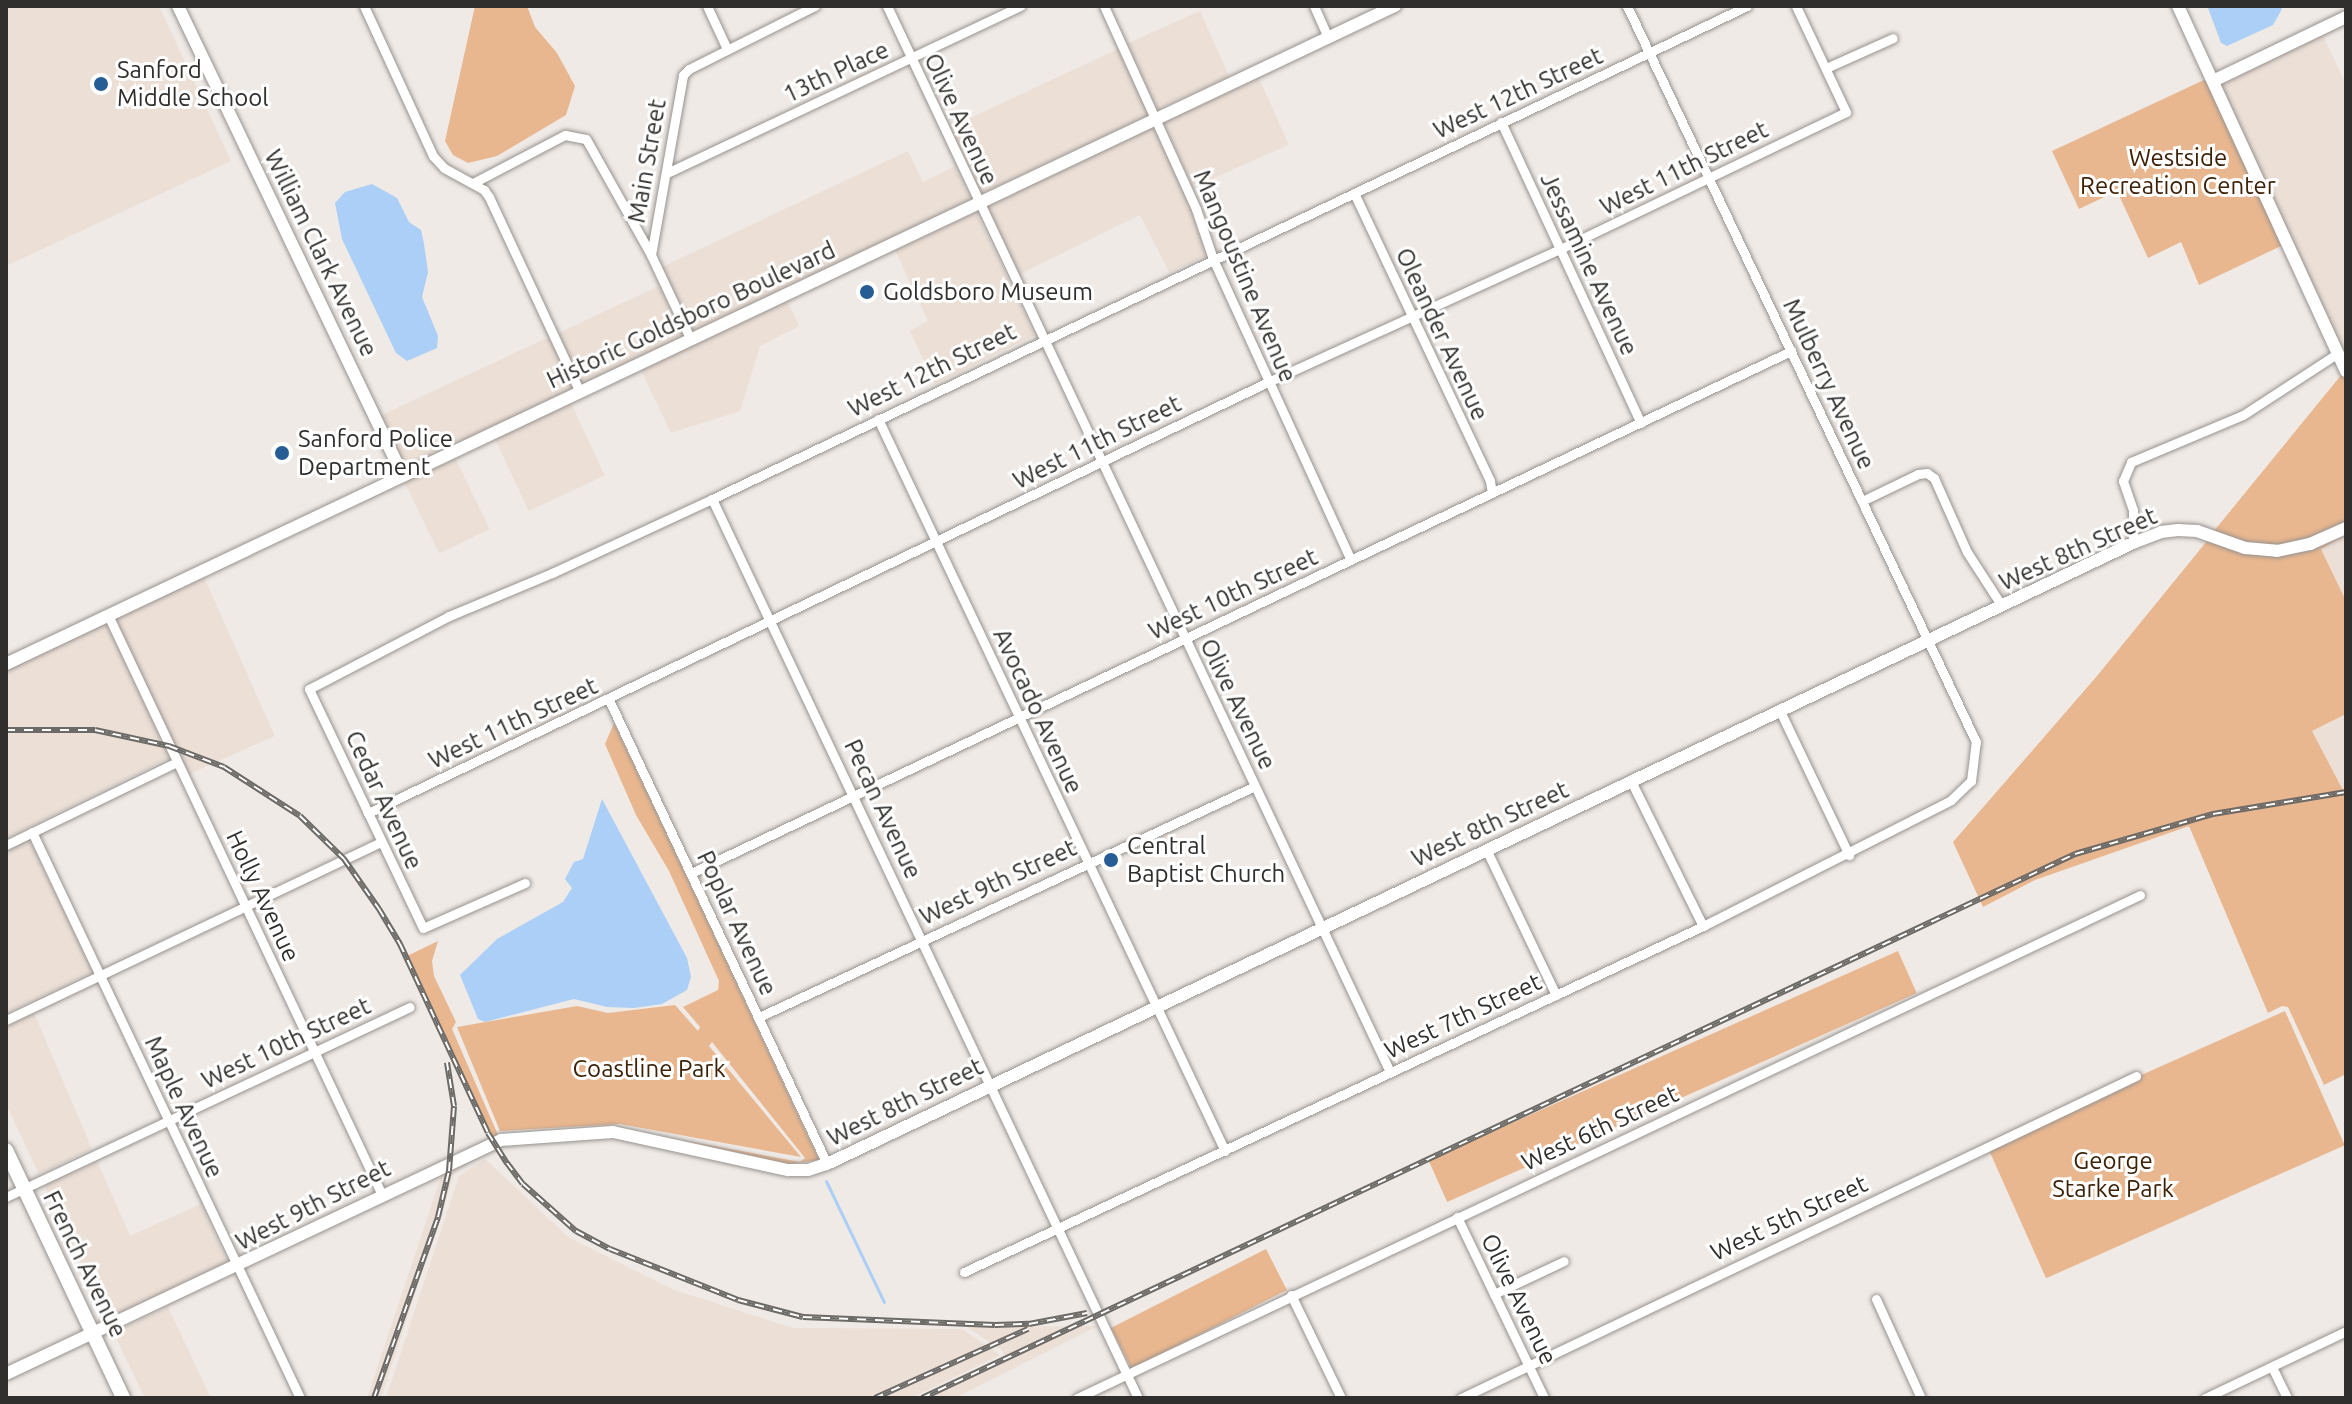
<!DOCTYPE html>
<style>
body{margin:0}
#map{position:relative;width:2352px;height:1404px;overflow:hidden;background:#efeae6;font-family:Ubuntu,sans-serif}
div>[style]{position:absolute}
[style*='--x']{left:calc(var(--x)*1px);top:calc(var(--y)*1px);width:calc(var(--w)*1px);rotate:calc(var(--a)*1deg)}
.built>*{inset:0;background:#ebdfd6;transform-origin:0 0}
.green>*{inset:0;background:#e9b78f;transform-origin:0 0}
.water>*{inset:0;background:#abcff6}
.stream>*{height:3px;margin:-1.5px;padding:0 1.5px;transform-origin:1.5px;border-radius:1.5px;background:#abcff6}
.roads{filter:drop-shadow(0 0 2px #97928e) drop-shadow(0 0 2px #97928e)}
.street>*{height:9px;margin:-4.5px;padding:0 4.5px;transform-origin:4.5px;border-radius:4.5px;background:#fff}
.secondary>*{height:12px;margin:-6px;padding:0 6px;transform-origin:6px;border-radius:6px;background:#fff}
.primary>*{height:14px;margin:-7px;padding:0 7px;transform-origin:7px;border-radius:7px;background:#fff}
.rail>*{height:6px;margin-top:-3px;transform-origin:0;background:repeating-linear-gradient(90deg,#fff 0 9px,#6c6a67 0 18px);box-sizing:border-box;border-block:2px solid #6c6a67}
.dots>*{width:22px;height:22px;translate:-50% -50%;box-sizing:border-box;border:4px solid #fff;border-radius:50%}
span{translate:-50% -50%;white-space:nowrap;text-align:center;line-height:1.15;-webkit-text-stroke:6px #fff;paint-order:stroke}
.poi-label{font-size:24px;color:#302f2d}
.left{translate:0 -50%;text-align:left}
.street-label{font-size:24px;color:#302f2d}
.park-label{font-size:24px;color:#3d2207}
.frame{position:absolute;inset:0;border:8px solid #302f2d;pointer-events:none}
</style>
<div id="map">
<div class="built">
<div style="clip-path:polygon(6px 6px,159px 6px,231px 161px,6px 266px)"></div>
<div style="left:1200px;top:11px;width:72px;height:79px;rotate:66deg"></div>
<div style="clip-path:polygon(2323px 35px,2346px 85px,2346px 357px,2221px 84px)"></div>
<div style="left:1118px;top:49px;width:73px;height:187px;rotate:65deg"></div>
<div style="left:1259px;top:78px;width:73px;height:105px;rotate:66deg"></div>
<div style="clip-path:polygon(1154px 126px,1191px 211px,1206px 256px,1169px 272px,1140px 215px,1018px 275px,986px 207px)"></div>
<div style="clip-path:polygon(908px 151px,923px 182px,955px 166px,971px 200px,693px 332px,662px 267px)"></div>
<div style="clip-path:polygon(976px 212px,1035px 335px,935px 384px,910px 331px,928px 321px,895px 250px)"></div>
<div style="left:659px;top:286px;width:56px;height:111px;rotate:65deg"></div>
<div style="clip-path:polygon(787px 300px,799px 326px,760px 346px,740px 411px,671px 433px,641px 370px)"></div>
<div style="left:549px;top:337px;width:57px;height:187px;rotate:65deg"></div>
<div style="left:571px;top:403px;width:80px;height:84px;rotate:65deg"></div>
<div style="left:455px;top:458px;width:79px;height:56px;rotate:64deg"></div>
<div style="clip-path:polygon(2346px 536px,2346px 601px,2321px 549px)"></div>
<div style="left:204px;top:577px;width:174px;height:98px;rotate:66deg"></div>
<div style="clip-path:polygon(106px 623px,169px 758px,6px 838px,6px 671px)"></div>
<div style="clip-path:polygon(2346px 714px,2346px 796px,2312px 731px)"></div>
<div style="clip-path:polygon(29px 840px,93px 972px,6px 1013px,6px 851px)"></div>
<div style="clip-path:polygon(34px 1013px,92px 1149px,39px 1174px,6px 1104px,6px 1027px)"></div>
<div style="clip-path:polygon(476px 1158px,454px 1174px,381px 1398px,367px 1398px,442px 1174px)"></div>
<div style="clip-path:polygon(485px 1159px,568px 1237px,674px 1290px,793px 1328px,962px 1329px,1000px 1355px,911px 1398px,386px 1398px,459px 1176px)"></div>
<div style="clip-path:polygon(97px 1161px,130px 1236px,201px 1204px,229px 1265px,108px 1321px,44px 1185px)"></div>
<div style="clip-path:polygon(168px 1307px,211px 1398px,145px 1398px,113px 1332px)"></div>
<div style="clip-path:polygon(1098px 1326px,955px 1398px,923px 1398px,1004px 1359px,1003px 1351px,967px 1327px)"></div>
</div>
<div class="green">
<div style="clip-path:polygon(475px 6px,527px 6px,535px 27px,557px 53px,575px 86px,566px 115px,497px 156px,468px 163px,453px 155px,445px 141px)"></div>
<div style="clip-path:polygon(2206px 79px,2281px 246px,2199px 285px,2181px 242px,2148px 258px,2117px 191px,2079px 209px,2052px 151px)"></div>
<div style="clip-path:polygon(2342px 374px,2346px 384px,2346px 521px,2308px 538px,2276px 545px,2246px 542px,2214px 531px)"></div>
<div style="clip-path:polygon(2346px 535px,2321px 549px,2346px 601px,2346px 714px,2312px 731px,2346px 796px,2346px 1074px,2324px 1085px,2288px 1007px,2282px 1006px,2268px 1013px,2189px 826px,2035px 880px,1983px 907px,1953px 842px,2097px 676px,2207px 541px,2245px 554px,2278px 556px,2313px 550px)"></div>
<div style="clip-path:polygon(614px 723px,686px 875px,819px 1160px,788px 1164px,682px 1140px,800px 1162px,805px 1158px,712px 1042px,709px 1046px,801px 1157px,620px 1124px,500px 1131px,457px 1027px,577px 1006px,608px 1013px,675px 1005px,698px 1031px,700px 1027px,683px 1007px,718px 990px,719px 981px,669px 871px,636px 815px,605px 744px)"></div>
<div style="clip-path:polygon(438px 941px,432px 961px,434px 976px,456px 1022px,452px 1029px,498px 1135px,492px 1137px,407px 956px)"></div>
<div style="left:1898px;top:951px;width:46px;height:514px;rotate:66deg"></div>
<div style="left:2285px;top:1011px;width:147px;height:327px;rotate:66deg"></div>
<div style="left:1266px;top:1249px;width:46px;height:174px;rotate:63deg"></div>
</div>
<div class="water">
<div style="clip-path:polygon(2212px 6px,2281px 6px,2282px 9px,2273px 25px,2227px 46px,2221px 43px,2208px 8px)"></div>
<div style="clip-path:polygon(372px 184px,397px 198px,409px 222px,421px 230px,424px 244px,428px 272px,422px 297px,438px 336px,437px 348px,407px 361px,396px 353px,342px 239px,335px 203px,345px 192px)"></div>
<div style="clip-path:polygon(602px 799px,687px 958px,691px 977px,687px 990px,662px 1004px,634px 1008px,607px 1007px,574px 999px,485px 1022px,478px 1019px,460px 975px,497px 939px,563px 902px,572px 888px,565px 879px,574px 862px,583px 859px)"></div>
</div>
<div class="stream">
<div style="--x:826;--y:1181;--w:134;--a:64.4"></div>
</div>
<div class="roads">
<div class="street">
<div style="--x:364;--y:6;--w:165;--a:65.3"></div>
<div style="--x:433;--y:156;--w:16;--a:47"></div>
<div style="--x:444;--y:168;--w:46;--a:28.8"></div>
<div style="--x:484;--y:190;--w:9;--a:54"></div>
<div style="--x:489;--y:197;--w:215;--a:65"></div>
<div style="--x:707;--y:6;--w:47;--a:65.1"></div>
<div style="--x:887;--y:6;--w:1179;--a:64.74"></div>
<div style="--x:1104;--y:6;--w:223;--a:65.6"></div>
<div style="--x:1196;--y:209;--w:53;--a:71.2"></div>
<div style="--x:1213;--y:259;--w:331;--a:65.4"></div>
<div style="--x:1314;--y:6;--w:35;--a:66"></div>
<div style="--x:1826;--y:68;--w:73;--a:-24.1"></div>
<div style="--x:1501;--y:122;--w:332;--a:65.1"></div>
<div style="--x:667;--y:173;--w:391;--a:-25.3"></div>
<div style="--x:473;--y:183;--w:104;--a:-27.6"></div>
<div style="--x:565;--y:135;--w:21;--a:11"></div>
<div style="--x:586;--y:139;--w:133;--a:60.7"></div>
<div style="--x:651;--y:255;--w:94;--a:64.8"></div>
<div style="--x:1354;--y:193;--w:318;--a:64.7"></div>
<div style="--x:1490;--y:481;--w:12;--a:81"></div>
<div style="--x:651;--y:255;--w:183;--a:-79.9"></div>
<div style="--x:683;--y:75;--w:8;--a:-45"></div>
<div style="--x:689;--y:69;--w:141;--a:-26.6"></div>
<div style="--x:878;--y:419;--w:810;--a:64.64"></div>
<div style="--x:712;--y:499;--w:995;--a:64.65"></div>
<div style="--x:1862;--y:501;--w:62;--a:-25.7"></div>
<div style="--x:1918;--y:474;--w:9;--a:-6"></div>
<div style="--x:1927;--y:473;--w:9;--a:36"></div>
<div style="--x:1934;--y:478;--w:81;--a:66"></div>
<div style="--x:1967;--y:552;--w:64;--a:57.1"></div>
<div style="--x:2133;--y:543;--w:33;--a:-90"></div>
<div style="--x:2133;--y:510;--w:31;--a:-109"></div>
<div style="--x:2123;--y:481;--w:21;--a:-67"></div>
<div style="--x:2131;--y:462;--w:121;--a:-22.8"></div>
<div style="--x:2243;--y:415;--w:113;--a:-33.1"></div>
<div style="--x:108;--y:615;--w:641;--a:64.71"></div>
<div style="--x:609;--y:700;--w:513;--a:64.83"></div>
<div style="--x:1780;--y:711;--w:160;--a:64.4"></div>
<div style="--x:1631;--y:781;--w:162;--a:63.6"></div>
<div style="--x:368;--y:813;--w:998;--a:-25.59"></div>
<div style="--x:1268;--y:382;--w:321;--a:-24.5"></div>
<div style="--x:1560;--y:249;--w:317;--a:-25.6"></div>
<div style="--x:1846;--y:112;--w:117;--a:-115.3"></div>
<div style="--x:32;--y:832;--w:626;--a:64.66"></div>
<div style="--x:6;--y:845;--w:190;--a:-25.9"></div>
<div style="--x:1486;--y:849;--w:162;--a:64.4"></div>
<div style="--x:691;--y:873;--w:1218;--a:-25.39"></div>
<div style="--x:525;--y:883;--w:111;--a:156.2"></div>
<div style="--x:423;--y:928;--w:265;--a:-115.5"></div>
<div style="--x:309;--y:689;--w:158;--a:-27.5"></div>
<div style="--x:449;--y:616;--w:112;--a:-22.7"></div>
<div style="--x:552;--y:573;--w:176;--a:-24.8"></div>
<div style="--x:712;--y:499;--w:1146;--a:-25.47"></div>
<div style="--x:759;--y:1017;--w:547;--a:-24.97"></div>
<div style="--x:6;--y:1020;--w:415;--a:-25.4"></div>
<div style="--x:6;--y:1197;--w:446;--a:-25.2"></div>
<div style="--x:1457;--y:1217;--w:201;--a:64.3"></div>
<div style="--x:964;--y:1272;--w:816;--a:-25.09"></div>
<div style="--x:1703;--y:926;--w:278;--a:-26.9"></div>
<div style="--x:1951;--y:800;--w:28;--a:-44"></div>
<div style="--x:1971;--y:781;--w:39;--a:-83"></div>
<div style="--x:1976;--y:742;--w:815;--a:-115.37"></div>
<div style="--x:1494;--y:1294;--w:77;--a:-25.2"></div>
<div style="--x:1291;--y:1295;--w:114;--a:64.1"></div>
<div style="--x:1876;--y:1299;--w:109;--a:65.6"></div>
<div style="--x:2272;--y:1367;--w:34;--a:64"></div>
<div style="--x:1077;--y:1398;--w:1176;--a:-25.32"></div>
<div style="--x:1461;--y:1398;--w:748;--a:-25.5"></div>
<div style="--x:2205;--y:1398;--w:156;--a:-25.4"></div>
</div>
<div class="secondary">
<div style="--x:178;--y:6;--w:521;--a:64.42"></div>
<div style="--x:2178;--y:6;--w:402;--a:65.3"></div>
<div style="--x:2213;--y:81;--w:148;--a:-25.7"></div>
<div style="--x:6;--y:664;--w:1537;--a:-25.35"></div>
<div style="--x:6;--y:1374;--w:548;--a:-25.3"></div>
<div style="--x:501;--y:1140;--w:112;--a:-4.1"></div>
<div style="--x:613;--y:1132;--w:179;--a:12.3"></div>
<div style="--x:788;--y:1170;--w:20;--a:0"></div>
<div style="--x:808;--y:1170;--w:20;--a:-18"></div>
<div style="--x:827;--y:1164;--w:1446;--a:-25.43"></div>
<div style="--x:2133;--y:543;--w:30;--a:-21"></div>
<div style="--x:2161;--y:532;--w:17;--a:-7"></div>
<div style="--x:2178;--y:530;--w:19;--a:3"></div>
<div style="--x:2197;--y:531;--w:51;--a:19.5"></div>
<div style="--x:2245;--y:548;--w:32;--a:5"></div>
<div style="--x:2277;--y:551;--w:34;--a:-12"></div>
<div style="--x:2310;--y:544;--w:39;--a:-24"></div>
</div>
<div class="primary">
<div style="--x:6;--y:1150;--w:274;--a:64.7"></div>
</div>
</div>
<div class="rail">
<div style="--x:6;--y:730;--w:89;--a:0"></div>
<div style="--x:95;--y:730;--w:76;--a:12.2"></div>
<div style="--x:169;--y:746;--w:59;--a:20.9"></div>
<div style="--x:224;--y:767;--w:90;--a:32.8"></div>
<div style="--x:300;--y:816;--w:62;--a:44.3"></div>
<div style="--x:344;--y:859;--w:61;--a:55"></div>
<div style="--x:379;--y:909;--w:41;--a:59"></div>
<div style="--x:400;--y:944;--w:208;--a:65"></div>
<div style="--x:488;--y:1133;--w:36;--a:58"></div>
<div style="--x:507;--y:1163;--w:26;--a:53"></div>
<div style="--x:523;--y:1184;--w:71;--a:41.6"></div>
<div style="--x:576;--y:1231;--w:38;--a:28"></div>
<div style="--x:610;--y:1249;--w:138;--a:21.7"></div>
<div style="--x:738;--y:1300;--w:67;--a:14.7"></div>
<div style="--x:803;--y:1317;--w:192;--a:2.4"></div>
<div style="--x:995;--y:1325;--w:34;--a:-2"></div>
<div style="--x:1029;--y:1324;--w:59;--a:-10.7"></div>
<div style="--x:374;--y:1398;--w:192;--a:-70.5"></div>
<div style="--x:438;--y:1217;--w:47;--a:-76.6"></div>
<div style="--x:449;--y:1171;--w:65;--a:-85.6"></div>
<div style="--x:454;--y:1106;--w:44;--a:-99.2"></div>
<div style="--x:875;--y:1398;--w:168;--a:-24.3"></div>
<div style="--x:922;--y:1398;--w:1275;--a:-25.26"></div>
<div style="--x:2075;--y:854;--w:144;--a:-16.2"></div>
<div style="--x:2213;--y:814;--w:135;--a:-9.4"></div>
</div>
<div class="dots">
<div style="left:101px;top:84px;background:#265d95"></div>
<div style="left:867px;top:292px;background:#265d95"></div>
<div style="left:282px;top:453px;background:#265d95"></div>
<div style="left:1111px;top:860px;background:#265d95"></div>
</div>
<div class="poi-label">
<span class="left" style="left:117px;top:84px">Sanford<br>Middle School</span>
<span class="left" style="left:883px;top:292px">Goldsboro Museum</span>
<span class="left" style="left:298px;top:453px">Sanford Police<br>Department</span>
<span class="left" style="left:1127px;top:860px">Central<br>Baptist Church</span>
</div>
<div class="street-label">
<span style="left:836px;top:72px;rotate:-25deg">13th Place</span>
<span style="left:1518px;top:93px;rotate:-25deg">West 12th Street</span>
<span style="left:961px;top:119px;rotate:65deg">Olive Avenue</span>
<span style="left:647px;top:161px;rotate:-80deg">Main Street</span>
<span style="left:1684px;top:168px;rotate:-26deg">West 11th Street</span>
<span style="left:321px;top:253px;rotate:64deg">William Clark Avenue</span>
<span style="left:1589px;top:264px;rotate:65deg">Jessamine Avenue</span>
<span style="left:1245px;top:276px;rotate:67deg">Mangoustine Avenue</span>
<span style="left:691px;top:315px;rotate:-25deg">Historic Goldsboro Boulevard</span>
<span style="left:1442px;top:334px;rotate:65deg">Oleander Avenue</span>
<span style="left:932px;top:370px;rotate:-26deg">West 12th Street</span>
<span style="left:1829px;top:384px;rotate:65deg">Mulberry Avenue</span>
<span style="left:1097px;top:442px;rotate:-26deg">West 11th Street</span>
<span style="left:2078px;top:549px;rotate:-24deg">West 8th Street</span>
<span style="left:1233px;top:594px;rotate:-25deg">West 10th Street</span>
<span style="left:1238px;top:704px;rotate:64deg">Olive Avenue</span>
<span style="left:1038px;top:711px;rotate:65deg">Avocado Avenue</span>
<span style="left:513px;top:723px;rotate:-25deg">West 11th Street</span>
<span style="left:384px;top:800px;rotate:65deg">Cedar Avenue</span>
<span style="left:883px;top:809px;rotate:65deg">Pecan Avenue</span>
<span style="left:1490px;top:824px;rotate:-25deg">West 8th Street</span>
<span style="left:998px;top:882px;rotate:-25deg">West 9th Street</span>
<span style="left:263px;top:896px;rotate:65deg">Holly Avenue</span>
<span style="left:737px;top:923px;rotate:65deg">Poplar Avenue</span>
<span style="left:1463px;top:1016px;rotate:-25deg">West 7th Street</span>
<span style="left:286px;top:1043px;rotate:-25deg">West 10th Street</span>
<span style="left:905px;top:1102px;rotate:-26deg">West 8th Street</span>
<span style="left:184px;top:1107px;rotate:65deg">Maple Avenue</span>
<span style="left:1600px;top:1128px;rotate:-25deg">West 6th Street</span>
<span style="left:313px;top:1205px;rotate:-27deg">West 9th Street</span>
<span style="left:1789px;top:1218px;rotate:-25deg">West 5th Street</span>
<span style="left:85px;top:1264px;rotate:64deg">French Avenue</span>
<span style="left:1519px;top:1299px;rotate:64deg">Olive Avenue</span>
</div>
<div class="park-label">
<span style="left:2178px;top:172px">Westside<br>Recreation Center</span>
<span style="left:649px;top:1069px">Coastline Park</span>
<span style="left:2113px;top:1175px">George<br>Starke Park</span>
</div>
<div class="frame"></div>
</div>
